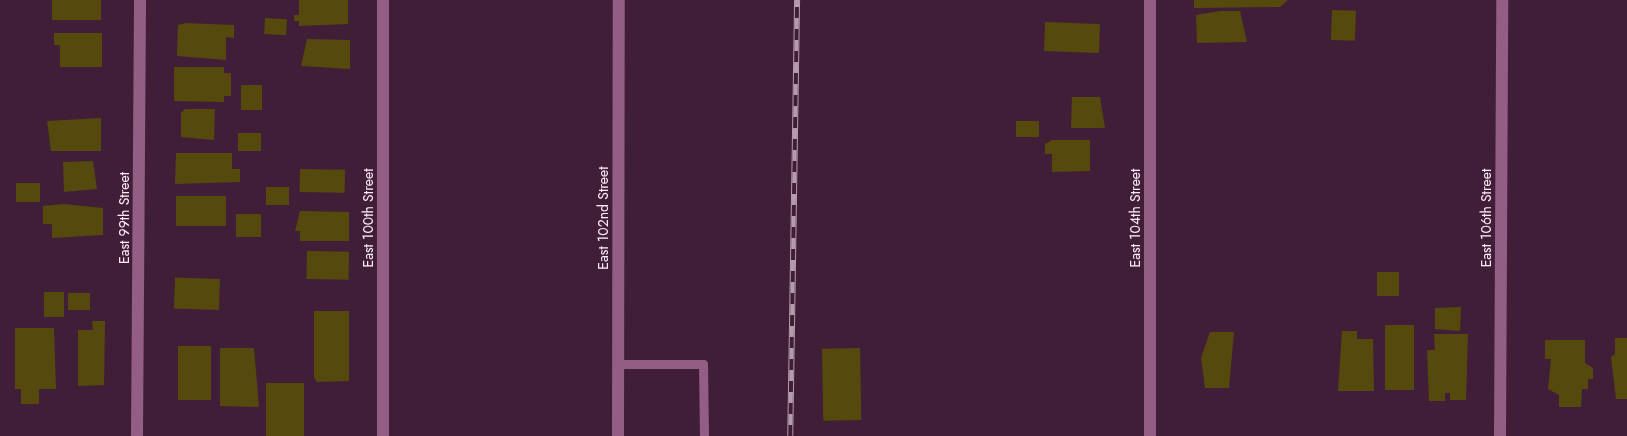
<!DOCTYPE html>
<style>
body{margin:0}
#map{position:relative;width:1627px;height:436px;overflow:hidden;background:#411e38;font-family:Jost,sans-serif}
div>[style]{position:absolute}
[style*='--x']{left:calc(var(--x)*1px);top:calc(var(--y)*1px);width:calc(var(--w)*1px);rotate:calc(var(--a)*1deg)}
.building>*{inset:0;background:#55490d;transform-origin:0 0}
.service>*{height:9px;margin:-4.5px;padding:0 4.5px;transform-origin:4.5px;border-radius:4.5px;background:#925e84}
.minor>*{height:12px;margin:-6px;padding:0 6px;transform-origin:6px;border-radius:6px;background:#925e84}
.rail>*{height:5.5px;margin-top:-2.75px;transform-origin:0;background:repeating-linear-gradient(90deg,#411e38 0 11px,#b59bae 0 22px);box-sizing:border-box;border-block:1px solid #b59bae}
span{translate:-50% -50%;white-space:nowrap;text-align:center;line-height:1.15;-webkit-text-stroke:4px #411e38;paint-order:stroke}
.street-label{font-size:14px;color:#feebf8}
</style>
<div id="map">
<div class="building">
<div style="left:52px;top:0;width:49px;height:20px"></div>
<div style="clip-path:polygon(299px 0,348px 0,348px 24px,299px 26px,299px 21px,294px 21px,294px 15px,299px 15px)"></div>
<div style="clip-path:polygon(1194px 0,1288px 0,1280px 7px,1194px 8px)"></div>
<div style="left:1332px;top:10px;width:24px;height:30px;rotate:2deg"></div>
<div style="clip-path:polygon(1220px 11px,1240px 11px,1247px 42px,1197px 43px,1196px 15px)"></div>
<div style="left:265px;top:18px;width:22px;height:16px;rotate:3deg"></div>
<div style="clip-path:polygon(186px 23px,234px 25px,234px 38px,226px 37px,226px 60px,177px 56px,178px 25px)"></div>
<div style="left:1100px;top:24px;width:29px;height:55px;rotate:92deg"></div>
<div style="clip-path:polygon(54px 33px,102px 33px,102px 67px,60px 67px,60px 45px,54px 45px)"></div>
<div style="clip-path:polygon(307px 39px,350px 40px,350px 69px,301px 66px)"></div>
<div style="clip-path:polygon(174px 67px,224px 67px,224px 73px,231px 73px,231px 96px,224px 96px,224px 102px,174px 101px)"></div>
<div style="left:241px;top:85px;width:21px;height:25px"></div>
<div style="clip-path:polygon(1072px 97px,1100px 97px,1105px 128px,1071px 128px)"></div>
<div style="clip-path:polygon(185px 109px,215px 109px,214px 140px,181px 137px,181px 113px)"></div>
<div style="clip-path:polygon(101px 118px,101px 151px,51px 151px,47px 121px)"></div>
<div style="left:1016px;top:121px;width:23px;height:16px"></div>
<div style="left:238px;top:133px;width:23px;height:18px"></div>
<div style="clip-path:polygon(1052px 140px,1090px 140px,1090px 171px,1052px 172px,1052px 154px,1045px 154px,1045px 144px)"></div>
<div style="clip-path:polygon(176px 153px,232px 153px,232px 169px,240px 169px,240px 182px,175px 184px)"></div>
<div style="clip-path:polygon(93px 161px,97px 189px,64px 192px,63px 162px)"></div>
<div style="left:300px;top:169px;width:45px;height:23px;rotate:1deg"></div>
<div style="left:16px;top:183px;width:24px;height:19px"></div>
<div style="left:266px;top:187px;width:23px;height:18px"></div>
<div style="left:176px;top:196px;width:50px;height:30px"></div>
<div style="clip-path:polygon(64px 204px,103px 208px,103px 235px,52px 238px,52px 224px,43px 224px,43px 206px)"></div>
<div style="clip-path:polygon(300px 211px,349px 212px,349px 241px,300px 241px,300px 231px,295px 231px)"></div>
<div style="left:236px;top:214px;width:25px;height:23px"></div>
<div style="left:307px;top:251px;width:42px;height:28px;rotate:1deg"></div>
<div style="left:1377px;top:272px;width:22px;height:24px"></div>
<div style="left:220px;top:279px;width:31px;height:45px;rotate:92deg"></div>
<div style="left:44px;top:292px;width:20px;height:25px"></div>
<div style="left:68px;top:293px;width:22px;height:17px"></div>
<div style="clip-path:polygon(1461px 307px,1460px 331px,1435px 329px,1435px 308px)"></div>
<div style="clip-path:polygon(314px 311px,349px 311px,349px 381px,317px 382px,314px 377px)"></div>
<div style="clip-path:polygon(92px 321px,105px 321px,104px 385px,78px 386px,78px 330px,93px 330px)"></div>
<div style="left:1385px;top:325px;width:29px;height:65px"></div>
<div style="clip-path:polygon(15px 328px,54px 328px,56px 389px,39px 389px,39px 404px,21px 404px,21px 389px,15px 389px)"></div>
<div style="clip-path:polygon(1342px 331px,1357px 331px,1357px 339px,1373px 339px,1374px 391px,1338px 391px)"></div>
<div style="clip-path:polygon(1210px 332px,1234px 332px,1229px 388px,1205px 388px,1201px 358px)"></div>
<div style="clip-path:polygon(1434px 334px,1468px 334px,1466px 400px,1450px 400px,1450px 393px,1445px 393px,1445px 401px,1429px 401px,1427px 350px,1435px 350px)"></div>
<div style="clip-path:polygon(1615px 338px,1627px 338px,1627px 399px,1616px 399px,1611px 357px,1615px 354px)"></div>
<div style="clip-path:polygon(1545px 340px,1585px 340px,1585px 363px,1593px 368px,1593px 379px,1588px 379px,1588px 389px,1582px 389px,1581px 407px,1559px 407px,1559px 395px,1548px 389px,1551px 359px,1545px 359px)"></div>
<div style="left:178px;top:346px;width:33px;height:54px"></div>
<div style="clip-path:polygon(220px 348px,254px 348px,259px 407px,220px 406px)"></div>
<div style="left:860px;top:348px;width:72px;height:38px;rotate:89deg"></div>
<div style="left:266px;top:383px;width:38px;height:53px"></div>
</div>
<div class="service">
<div style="--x:618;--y:364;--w:85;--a:0"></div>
<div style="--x:703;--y:364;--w:72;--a:89.2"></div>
</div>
<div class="minor">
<div style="--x:383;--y:0;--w:436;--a:90"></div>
<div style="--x:1150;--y:0;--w:436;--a:90"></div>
<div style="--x:137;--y:436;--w:436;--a:-89.6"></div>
<div style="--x:618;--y:436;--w:436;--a:-89.9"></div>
<div style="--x:1500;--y:436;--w:436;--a:-89.7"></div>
</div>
<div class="rail">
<div style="--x:790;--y:436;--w:436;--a:-89.1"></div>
</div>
<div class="street-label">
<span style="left:124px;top:218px;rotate:-90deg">East 99th Street</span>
<span style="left:368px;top:218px;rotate:-90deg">East 100th Street</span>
<span style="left:603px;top:218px;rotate:-90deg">East 102nd Street</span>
<span style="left:1135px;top:218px;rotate:-90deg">East 104th Street</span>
<span style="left:1486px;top:218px;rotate:-90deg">East 106th Street</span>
</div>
</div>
